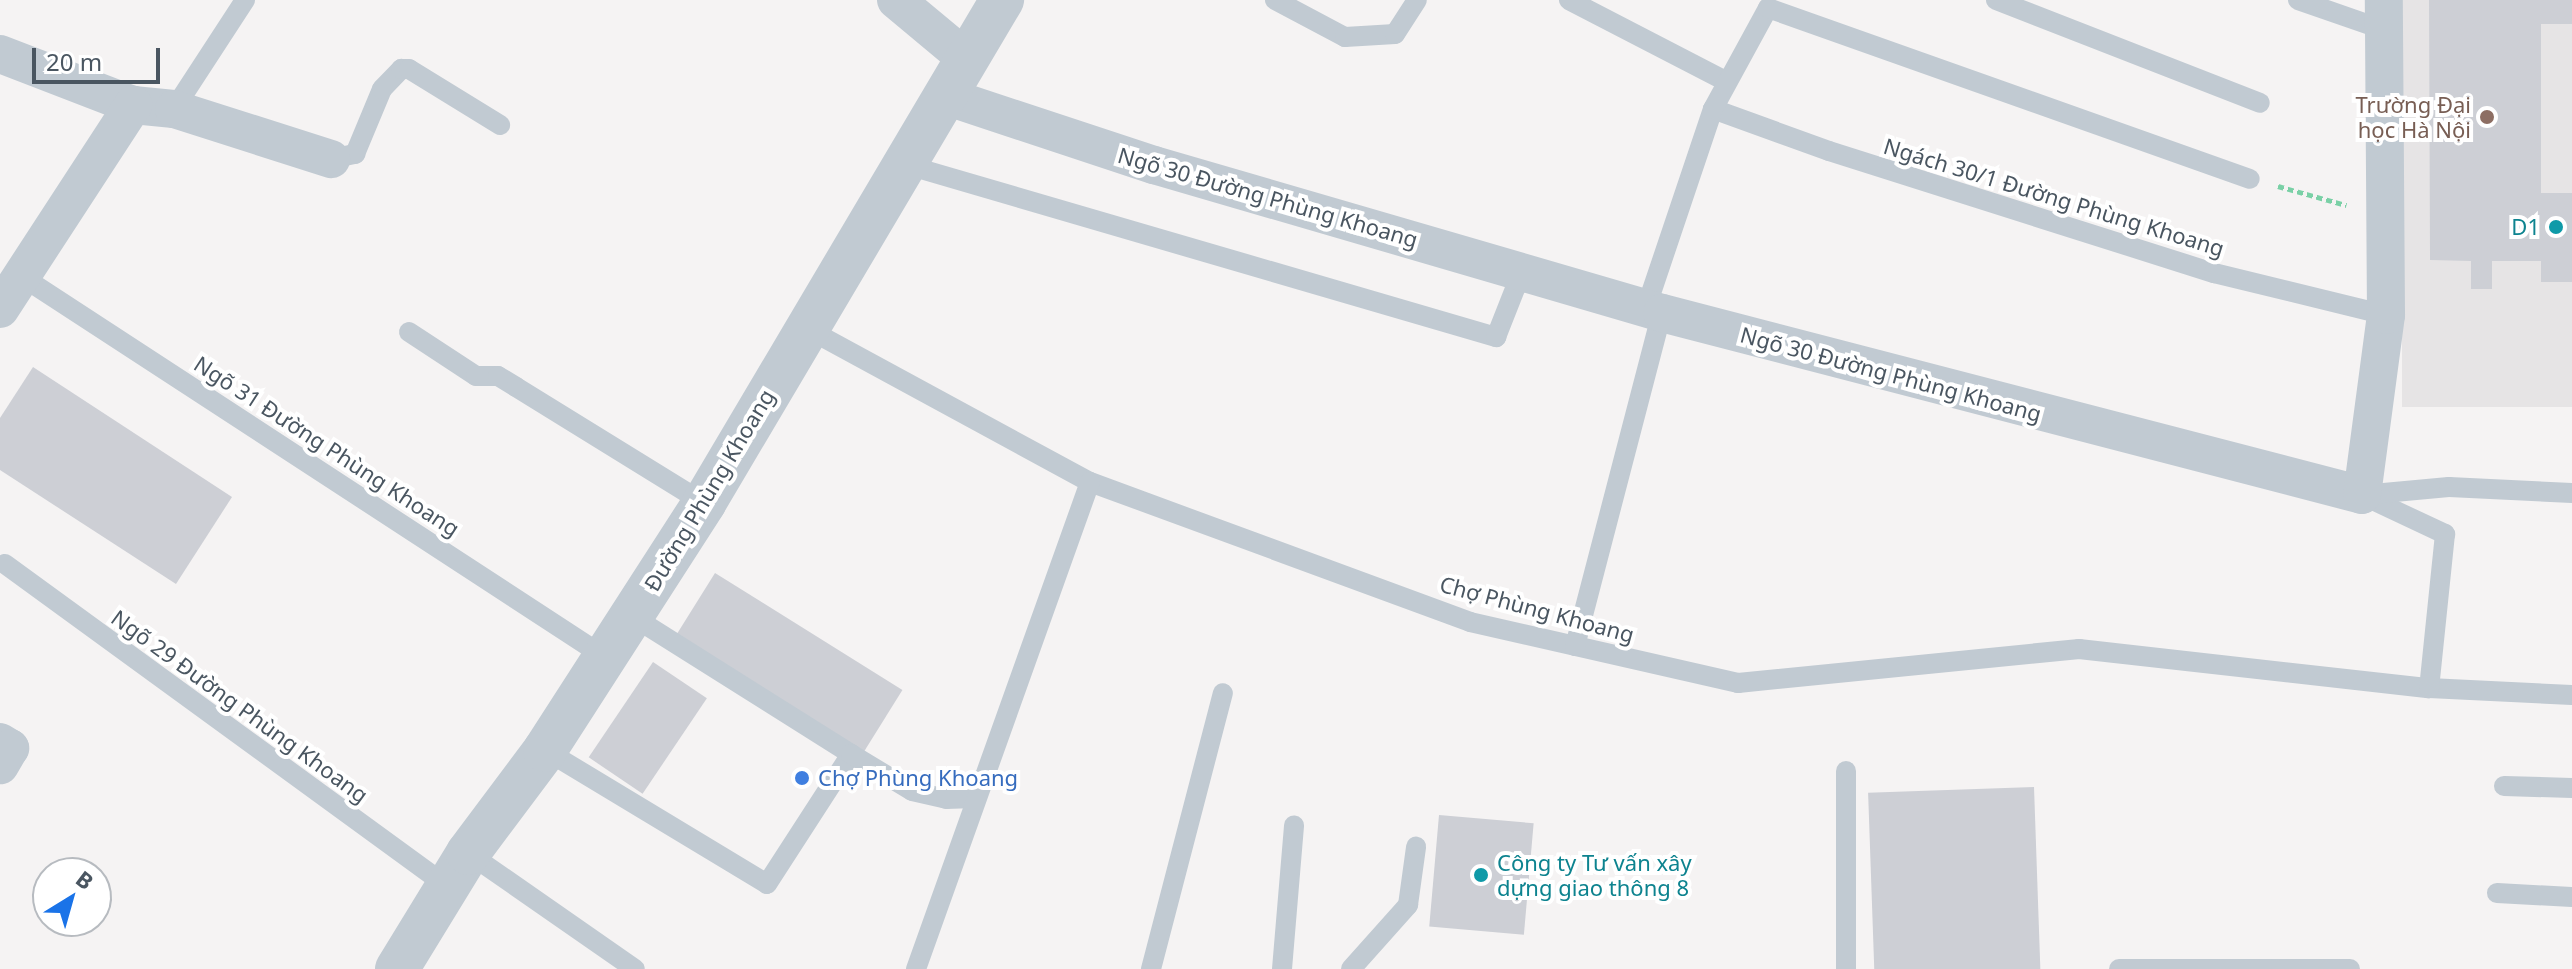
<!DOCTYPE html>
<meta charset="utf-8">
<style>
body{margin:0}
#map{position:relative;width:2572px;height:969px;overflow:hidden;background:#f5f3f3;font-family:"Noto Sans",sans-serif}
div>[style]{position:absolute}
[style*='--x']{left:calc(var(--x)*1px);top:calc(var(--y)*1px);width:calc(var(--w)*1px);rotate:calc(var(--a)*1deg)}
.education>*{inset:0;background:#e6e4e5;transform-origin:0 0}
.building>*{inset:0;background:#cdcfd5;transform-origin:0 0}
.path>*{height:5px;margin-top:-2.5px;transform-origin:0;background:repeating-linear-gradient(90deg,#7ad0a6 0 6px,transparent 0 10px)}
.service>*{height:20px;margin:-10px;padding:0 10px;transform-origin:10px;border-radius:10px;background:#c1cad2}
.minor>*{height:38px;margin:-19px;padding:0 19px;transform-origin:19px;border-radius:19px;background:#c1cad2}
.tertiary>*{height:44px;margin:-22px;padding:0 22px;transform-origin:22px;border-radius:22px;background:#c1cad2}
.dots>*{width:22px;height:22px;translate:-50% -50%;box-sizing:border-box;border:4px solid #fff;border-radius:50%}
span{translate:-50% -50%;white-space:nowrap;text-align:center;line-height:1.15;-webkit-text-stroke:8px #fff;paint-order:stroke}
.education-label{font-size:22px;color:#785e54}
.right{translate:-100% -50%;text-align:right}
.street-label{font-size:22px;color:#4a5661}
.culture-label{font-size:22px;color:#0d838f}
.left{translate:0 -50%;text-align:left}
.shop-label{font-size:22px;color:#366cbe}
.north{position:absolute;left:32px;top:857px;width:80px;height:80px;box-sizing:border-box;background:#fff;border:2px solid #b7bbc0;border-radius:50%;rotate:37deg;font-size:22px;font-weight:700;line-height:32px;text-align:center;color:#4a5661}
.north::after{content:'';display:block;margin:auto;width:28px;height:36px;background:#1a73e8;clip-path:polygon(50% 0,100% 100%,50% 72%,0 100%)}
.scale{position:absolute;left:32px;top:48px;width:128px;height:36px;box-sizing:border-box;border:4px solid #4a5661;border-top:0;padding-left:10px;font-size:24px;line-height:28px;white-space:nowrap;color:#4a5661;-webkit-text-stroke:6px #fff;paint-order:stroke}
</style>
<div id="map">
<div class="education">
<div style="left:2402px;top:0;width:170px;height:407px"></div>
</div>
<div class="building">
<div style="clip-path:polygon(2429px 0,2572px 0,2572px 24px,2541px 24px,2541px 193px,2572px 193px,2572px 282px,2541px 282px,2541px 261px,2492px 261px,2492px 289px,2471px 289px,2471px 261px,2430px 260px)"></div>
<div style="clip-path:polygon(33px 367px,232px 497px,176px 584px,0 470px,0 418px)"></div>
<div style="left:715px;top:573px;width:221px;height:77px;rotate:32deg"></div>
<div style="left:653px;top:662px;width:65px;height:115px;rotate:34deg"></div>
<div style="left:2034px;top:787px;width:182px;height:166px;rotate:88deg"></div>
<div style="left:1439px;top:815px;width:95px;height:112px;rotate:5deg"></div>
</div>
<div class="path">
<div style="--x:2278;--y:186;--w:71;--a:15.6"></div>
</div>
<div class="service">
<div style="--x:1275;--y:0;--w:79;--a:27.9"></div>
<div style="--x:1345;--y:37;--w:50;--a:-3.4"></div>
<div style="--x:1395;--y:34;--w:40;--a:-57.1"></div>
<div style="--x:1569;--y:0;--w:176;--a:27.4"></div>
<div style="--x:1996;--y:0;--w:283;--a:21.3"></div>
<div style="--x:2298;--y:0;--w:91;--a:19.2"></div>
<div style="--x:174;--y:109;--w:130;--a:-56.9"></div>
<div style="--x:1713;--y:109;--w:123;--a:19.9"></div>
<div style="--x:1829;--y:151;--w:404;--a:17.6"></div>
<div style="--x:2214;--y:273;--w:177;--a:13.7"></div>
<div style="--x:331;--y:159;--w:25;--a:-12"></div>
<div style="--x:355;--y:154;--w:70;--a:-67.4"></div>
<div style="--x:382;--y:89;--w:28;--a:-46"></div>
<div style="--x:401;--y:69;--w:8;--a:0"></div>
<div style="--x:409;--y:69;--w:107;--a:31.6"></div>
<div style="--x:907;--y:165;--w:614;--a:16.28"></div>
<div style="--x:1496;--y:337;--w:71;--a:-68.5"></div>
<div style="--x:21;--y:276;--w:697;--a:33.12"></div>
<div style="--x:1646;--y:308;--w:210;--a:-71.4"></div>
<div style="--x:1713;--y:109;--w:115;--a:-61.4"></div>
<div style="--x:1768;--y:8;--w:511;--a:19.53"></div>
<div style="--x:806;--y:328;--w:323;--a:28.5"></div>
<div style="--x:1090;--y:482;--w:405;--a:20.2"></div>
<div style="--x:1470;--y:622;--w:275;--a:12.8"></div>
<div style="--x:1738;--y:683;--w:343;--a:-5.7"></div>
<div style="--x:2079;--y:649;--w:352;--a:6.4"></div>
<div style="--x:2429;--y:688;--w:143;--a:2.8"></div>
<div style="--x:409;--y:332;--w:80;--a:33.3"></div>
<div style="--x:476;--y:376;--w:22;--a:0"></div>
<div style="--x:498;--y:376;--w:21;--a:31"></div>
<div style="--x:516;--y:387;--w:221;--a:31.7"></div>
<div style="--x:2362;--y:495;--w:92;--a:25.2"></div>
<div style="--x:2445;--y:534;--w:155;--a:95.9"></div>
<div style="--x:2362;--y:495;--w:87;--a:-5.3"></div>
<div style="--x:2449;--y:487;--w:123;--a:2.8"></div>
<div style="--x:5;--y:564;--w:547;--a:36.07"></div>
<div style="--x:1575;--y:646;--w:344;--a:-75.4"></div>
<div style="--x:545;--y:750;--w:259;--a:31.1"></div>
<div style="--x:767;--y:884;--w:155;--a:-57.1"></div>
<div style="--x:851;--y:754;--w:259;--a:-147.8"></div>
<div style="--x:851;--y:754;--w:71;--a:31.2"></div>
<div style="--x:912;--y:791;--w:35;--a:13"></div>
<div style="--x:946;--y:799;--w:29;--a:-2"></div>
<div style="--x:1846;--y:771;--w:198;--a:90"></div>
<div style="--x:2504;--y:786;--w:68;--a:1.7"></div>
<div style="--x:468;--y:853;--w:203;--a:34.8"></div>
<div style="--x:2497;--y:893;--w:75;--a:3.1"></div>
<div style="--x:916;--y:969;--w:517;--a:-70.34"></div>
<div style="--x:1151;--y:969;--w:285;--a:-75.4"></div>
<div style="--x:1282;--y:969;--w:144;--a:-85.2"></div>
<div style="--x:1351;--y:969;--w:86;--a:-48.3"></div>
<div style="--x:1408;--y:905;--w:59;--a:-82.1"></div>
<div style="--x:2119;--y:969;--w:231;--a:0"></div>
</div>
<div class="minor">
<div style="--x:896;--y:0;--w:94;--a:39.8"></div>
<div style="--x:0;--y:54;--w:142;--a:21"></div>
<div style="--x:133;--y:105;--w:41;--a:5.6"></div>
<div style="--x:174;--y:109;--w:165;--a:17.7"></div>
<div style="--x:948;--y:97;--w:217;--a:18.3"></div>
<div style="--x:1154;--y:165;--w:529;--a:16.24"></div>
<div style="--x:1662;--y:313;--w:723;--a:14.57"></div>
<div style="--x:2362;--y:495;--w:182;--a:-82.4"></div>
<div style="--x:2386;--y:315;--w:315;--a:-90.4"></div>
<div style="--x:0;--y:309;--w:244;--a:-56.9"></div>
<div style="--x:0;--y:742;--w:12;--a:31"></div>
<div style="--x:10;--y:748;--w:20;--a:120"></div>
</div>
<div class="tertiary">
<div style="--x:397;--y:969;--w:136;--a:-58.5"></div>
<div style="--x:468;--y:853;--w:129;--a:-53.2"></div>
<div style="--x:545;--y:750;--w:294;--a:-57.2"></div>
<div style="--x:704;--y:503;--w:585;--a:-59.36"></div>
</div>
<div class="dots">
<div style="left:2487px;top:117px;background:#8d6e63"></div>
<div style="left:2556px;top:227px;background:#0f9aa8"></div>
<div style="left:802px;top:778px;background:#3f7fe0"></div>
<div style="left:1481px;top:875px;background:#0f9aa8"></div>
</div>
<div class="education-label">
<span class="right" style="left:2471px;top:117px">Trường Đại<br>học Hà Nội</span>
</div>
<div class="street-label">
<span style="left:1268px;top:197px;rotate:16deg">Ngõ 30 Đường Phùng Khoang</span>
<span style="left:2054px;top:197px;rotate:17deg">Ngách 30/1 Đường Phùng Khoang</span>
<span style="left:1891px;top:374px;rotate:15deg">Ngõ 30 Đường Phùng Khoang</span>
<span style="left:327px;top:446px;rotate:33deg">Ngõ 31 Đường Phùng Khoang</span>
<span style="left:709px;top:490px;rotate:-59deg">Đường Phùng Khoang</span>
<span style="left:1537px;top:609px;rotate:15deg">Chợ Phùng Khoang</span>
<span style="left:240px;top:706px;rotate:36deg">Ngõ 29 Đường Phùng Khoang</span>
</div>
<div class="culture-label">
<span class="right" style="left:2540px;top:227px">D1</span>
<span class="left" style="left:1497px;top:875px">Công ty Tư vấn xây<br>dựng giao thông 8</span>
</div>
<div class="shop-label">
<span class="left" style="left:818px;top:778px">Chợ Phùng Khoang</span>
</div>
<div class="north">B</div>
<div class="scale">20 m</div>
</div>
